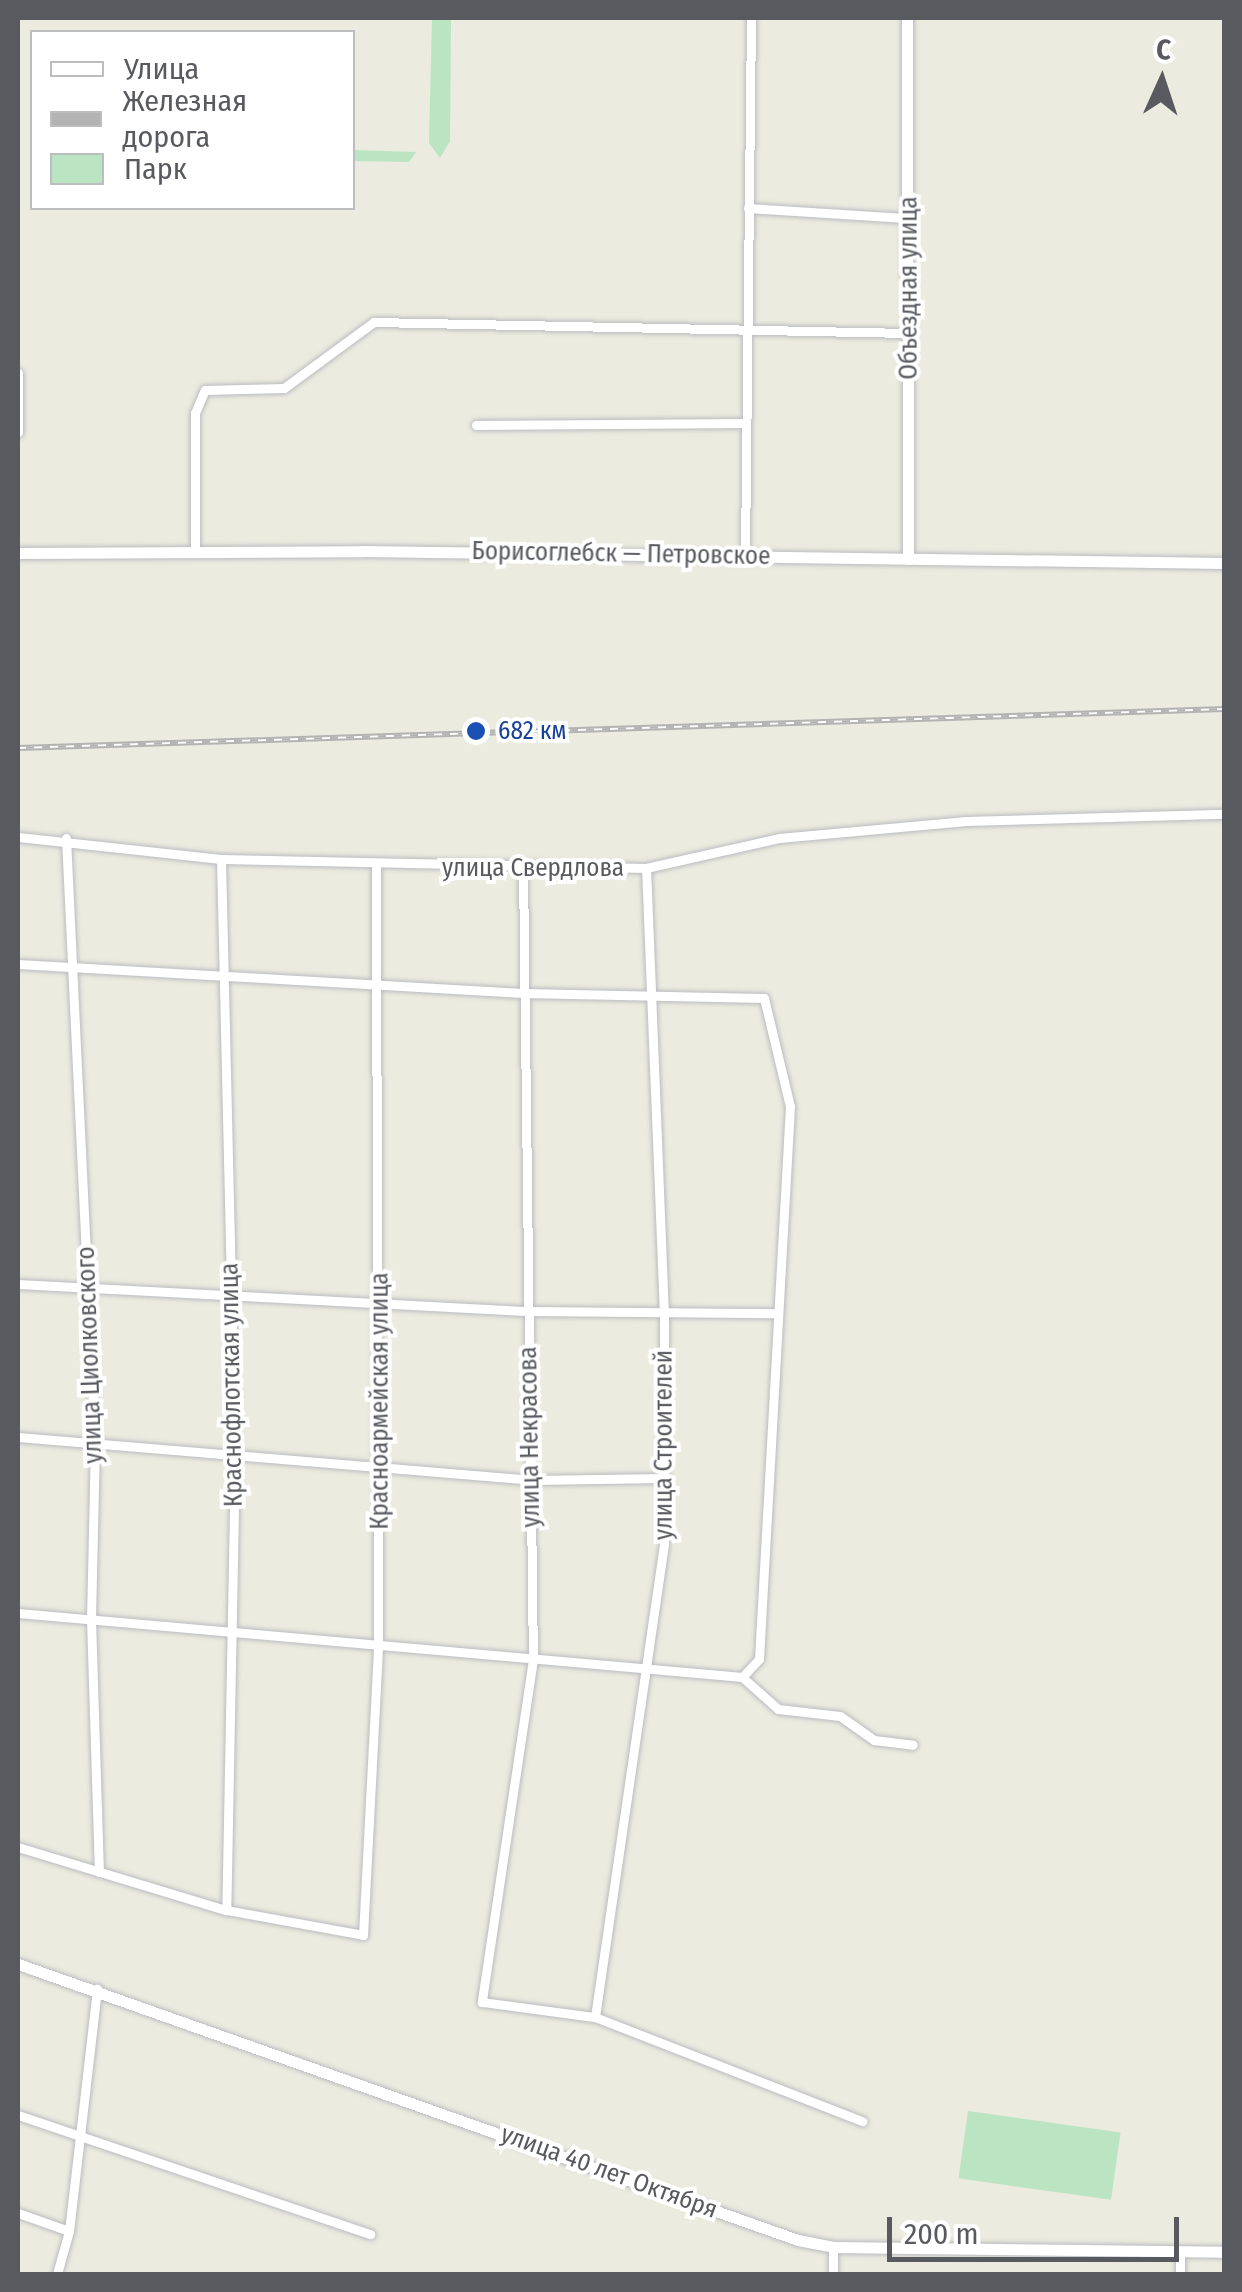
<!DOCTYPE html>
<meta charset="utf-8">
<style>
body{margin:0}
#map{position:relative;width:1242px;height:2292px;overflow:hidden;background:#ebebdf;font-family:"Fira Sans Condensed",sans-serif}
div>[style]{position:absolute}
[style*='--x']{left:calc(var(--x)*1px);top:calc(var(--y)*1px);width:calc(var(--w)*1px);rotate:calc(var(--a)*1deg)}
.green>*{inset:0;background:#bae4c2;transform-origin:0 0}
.roads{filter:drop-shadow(0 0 2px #babbc1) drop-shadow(0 0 2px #babbc1)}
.minor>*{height:9px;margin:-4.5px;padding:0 4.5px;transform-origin:4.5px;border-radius:4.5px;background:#fff}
.tertiary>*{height:11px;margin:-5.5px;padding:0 5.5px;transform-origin:5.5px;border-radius:5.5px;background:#fff}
.rail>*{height:6px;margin-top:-3px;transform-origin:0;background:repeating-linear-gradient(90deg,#fff 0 8px,#b3b3b4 0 16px);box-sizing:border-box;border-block:2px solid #b3b3b4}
.dots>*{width:28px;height:28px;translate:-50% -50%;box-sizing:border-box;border:5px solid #fff;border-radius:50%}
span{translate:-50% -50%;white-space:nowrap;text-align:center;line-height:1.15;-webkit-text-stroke:8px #fff;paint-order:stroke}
.street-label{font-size:25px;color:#585a60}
.transit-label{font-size:25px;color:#164399}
.left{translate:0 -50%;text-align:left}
.frame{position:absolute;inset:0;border:20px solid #585a60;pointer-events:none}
.legend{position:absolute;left:30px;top:30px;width:325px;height:180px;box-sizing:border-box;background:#fff;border:2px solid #bcbdbf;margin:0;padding:12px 18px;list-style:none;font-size:30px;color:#585a60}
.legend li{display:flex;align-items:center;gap:20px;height:50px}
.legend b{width:50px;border:2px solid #bcbdbf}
.north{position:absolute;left:1112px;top:30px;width:100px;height:100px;-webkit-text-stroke:8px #fff;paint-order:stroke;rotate:3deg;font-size:28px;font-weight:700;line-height:40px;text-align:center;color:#585a60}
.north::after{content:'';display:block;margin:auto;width:35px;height:45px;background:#585a60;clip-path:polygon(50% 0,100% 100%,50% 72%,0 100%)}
.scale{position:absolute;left:887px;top:2217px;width:292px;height:45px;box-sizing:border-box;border:5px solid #585a60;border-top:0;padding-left:12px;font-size:30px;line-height:35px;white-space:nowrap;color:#585a60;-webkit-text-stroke:8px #fff;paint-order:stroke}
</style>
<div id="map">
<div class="green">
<div style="clip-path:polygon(432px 18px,451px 18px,450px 141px,440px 158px,429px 143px)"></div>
<div style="clip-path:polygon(353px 150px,416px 152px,409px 162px,353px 161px)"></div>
<div style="left:968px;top:2111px;width:154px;height:68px;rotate:8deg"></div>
</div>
<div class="roads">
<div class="minor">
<div style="--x:748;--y:208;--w:161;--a:3.6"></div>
<div style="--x:18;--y:373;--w:59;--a:90"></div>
<div style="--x:476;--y:425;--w:270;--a:-0.4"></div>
<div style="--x:195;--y:552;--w:139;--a:-90"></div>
<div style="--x:195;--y:413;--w:25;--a:-67"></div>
<div style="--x:205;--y:390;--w:79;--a:-1.5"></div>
<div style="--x:284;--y:388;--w:112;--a:-36.3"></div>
<div style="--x:374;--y:322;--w:535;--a:1.18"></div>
<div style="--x:745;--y:554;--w:536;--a:-89.36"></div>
<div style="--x:18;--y:837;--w:204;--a:6.2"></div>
<div style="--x:221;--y:859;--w:425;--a:1.2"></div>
<div style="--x:646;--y:868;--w:136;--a:-12.7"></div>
<div style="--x:779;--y:838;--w:188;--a:-5.2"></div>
<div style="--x:966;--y:821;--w:258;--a:-1.6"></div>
<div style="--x:66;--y:838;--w:606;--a:87.26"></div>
<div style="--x:95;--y:1443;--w:176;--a:91.3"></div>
<div style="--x:91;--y:1619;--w:253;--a:88.2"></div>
<div style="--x:221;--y:859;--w:598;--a:88.66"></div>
<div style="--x:235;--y:1457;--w:453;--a:91.1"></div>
<div style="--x:523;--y:868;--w:791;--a:89.28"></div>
<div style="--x:533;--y:1659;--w:347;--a:98.5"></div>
<div style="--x:482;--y:2002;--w:114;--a:7.6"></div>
<div style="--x:595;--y:2017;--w:287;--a:21.3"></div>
<div style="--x:18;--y:964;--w:506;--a:3.29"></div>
<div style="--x:523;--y:993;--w:241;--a:1.2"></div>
<div style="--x:764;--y:998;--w:111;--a:76.5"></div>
<div style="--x:790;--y:1106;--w:554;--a:93.21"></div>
<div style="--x:759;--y:1659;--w:25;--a:133"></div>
<div style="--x:18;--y:1284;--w:510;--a:3.04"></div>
<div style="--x:527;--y:1311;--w:251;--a:0.5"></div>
<div style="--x:18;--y:1437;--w:516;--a:4.78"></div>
<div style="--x:532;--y:1480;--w:133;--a:-0.9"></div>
<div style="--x:18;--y:1613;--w:727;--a:5.05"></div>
<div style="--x:742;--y:1677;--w:48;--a:41.6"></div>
<div style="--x:778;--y:1709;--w:62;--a:6.4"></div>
<div style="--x:840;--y:1716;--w:42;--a:35.2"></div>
<div style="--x:874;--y:1740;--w:39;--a:7"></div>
<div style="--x:18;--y:1847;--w:217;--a:16.9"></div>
<div style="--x:226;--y:1910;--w:139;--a:10.3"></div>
<div style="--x:363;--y:1935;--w:289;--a:-87"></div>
<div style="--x:378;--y:1646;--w:780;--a:-90.15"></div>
<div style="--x:595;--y:2017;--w:477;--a:-81.7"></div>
<div style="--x:664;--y:1545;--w:230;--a:-90"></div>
<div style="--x:664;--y:1315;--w:447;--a:-92.3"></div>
<div style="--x:18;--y:2115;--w:372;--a:18.7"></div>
<div style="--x:18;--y:2213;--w:54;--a:19.4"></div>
<div style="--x:57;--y:2274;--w:45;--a:-74.4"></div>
<div style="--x:69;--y:2231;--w:244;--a:-83.4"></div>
<div style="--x:833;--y:2274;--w:27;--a:-90"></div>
<div style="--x:1180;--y:2274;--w:23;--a:-90"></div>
</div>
<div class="tertiary">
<div style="--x:907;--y:18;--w:541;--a:89.89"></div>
<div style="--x:18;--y:553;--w:344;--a:-0.3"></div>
<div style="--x:362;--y:551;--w:862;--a:0.8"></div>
<div style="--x:18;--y:1964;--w:827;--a:19.49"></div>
<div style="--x:798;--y:2240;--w:36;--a:11"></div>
<div style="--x:833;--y:2247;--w:391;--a:0.7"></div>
</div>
</div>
<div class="rail">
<div style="--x:18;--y:748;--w:1207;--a:-1.85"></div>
</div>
<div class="dots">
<div style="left:476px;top:731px;background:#1a4fb4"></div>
</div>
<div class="street-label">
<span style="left:909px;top:288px;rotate:-90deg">Объездная улица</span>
<span style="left:621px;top:554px;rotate:1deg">Борисоглебск — Петровское</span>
<span style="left:533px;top:868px">улица Свердлова</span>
<span style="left:90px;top:1355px;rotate:-92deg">улица Циолковского</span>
<span style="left:232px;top:1385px;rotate:-91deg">Краснофлотская улица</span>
<span style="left:380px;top:1401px;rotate:-90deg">Красноармейская улица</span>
<span style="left:530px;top:1437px;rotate:-91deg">улица Некрасова</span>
<span style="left:664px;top:1445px;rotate:-90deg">улица Строителей</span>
<span style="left:609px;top:2172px;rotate:20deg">улица 40 лет Октября</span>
</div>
<div class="transit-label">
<span class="left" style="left:498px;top:731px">682 км</span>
</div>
<div class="frame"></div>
<ul class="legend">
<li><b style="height:12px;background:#fff"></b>Улица</li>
<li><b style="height:12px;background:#b3b3b4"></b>Железная дорога</li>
<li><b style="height:28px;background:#bae4c2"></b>Парк</li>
</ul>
<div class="north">С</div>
<div class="scale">200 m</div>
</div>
